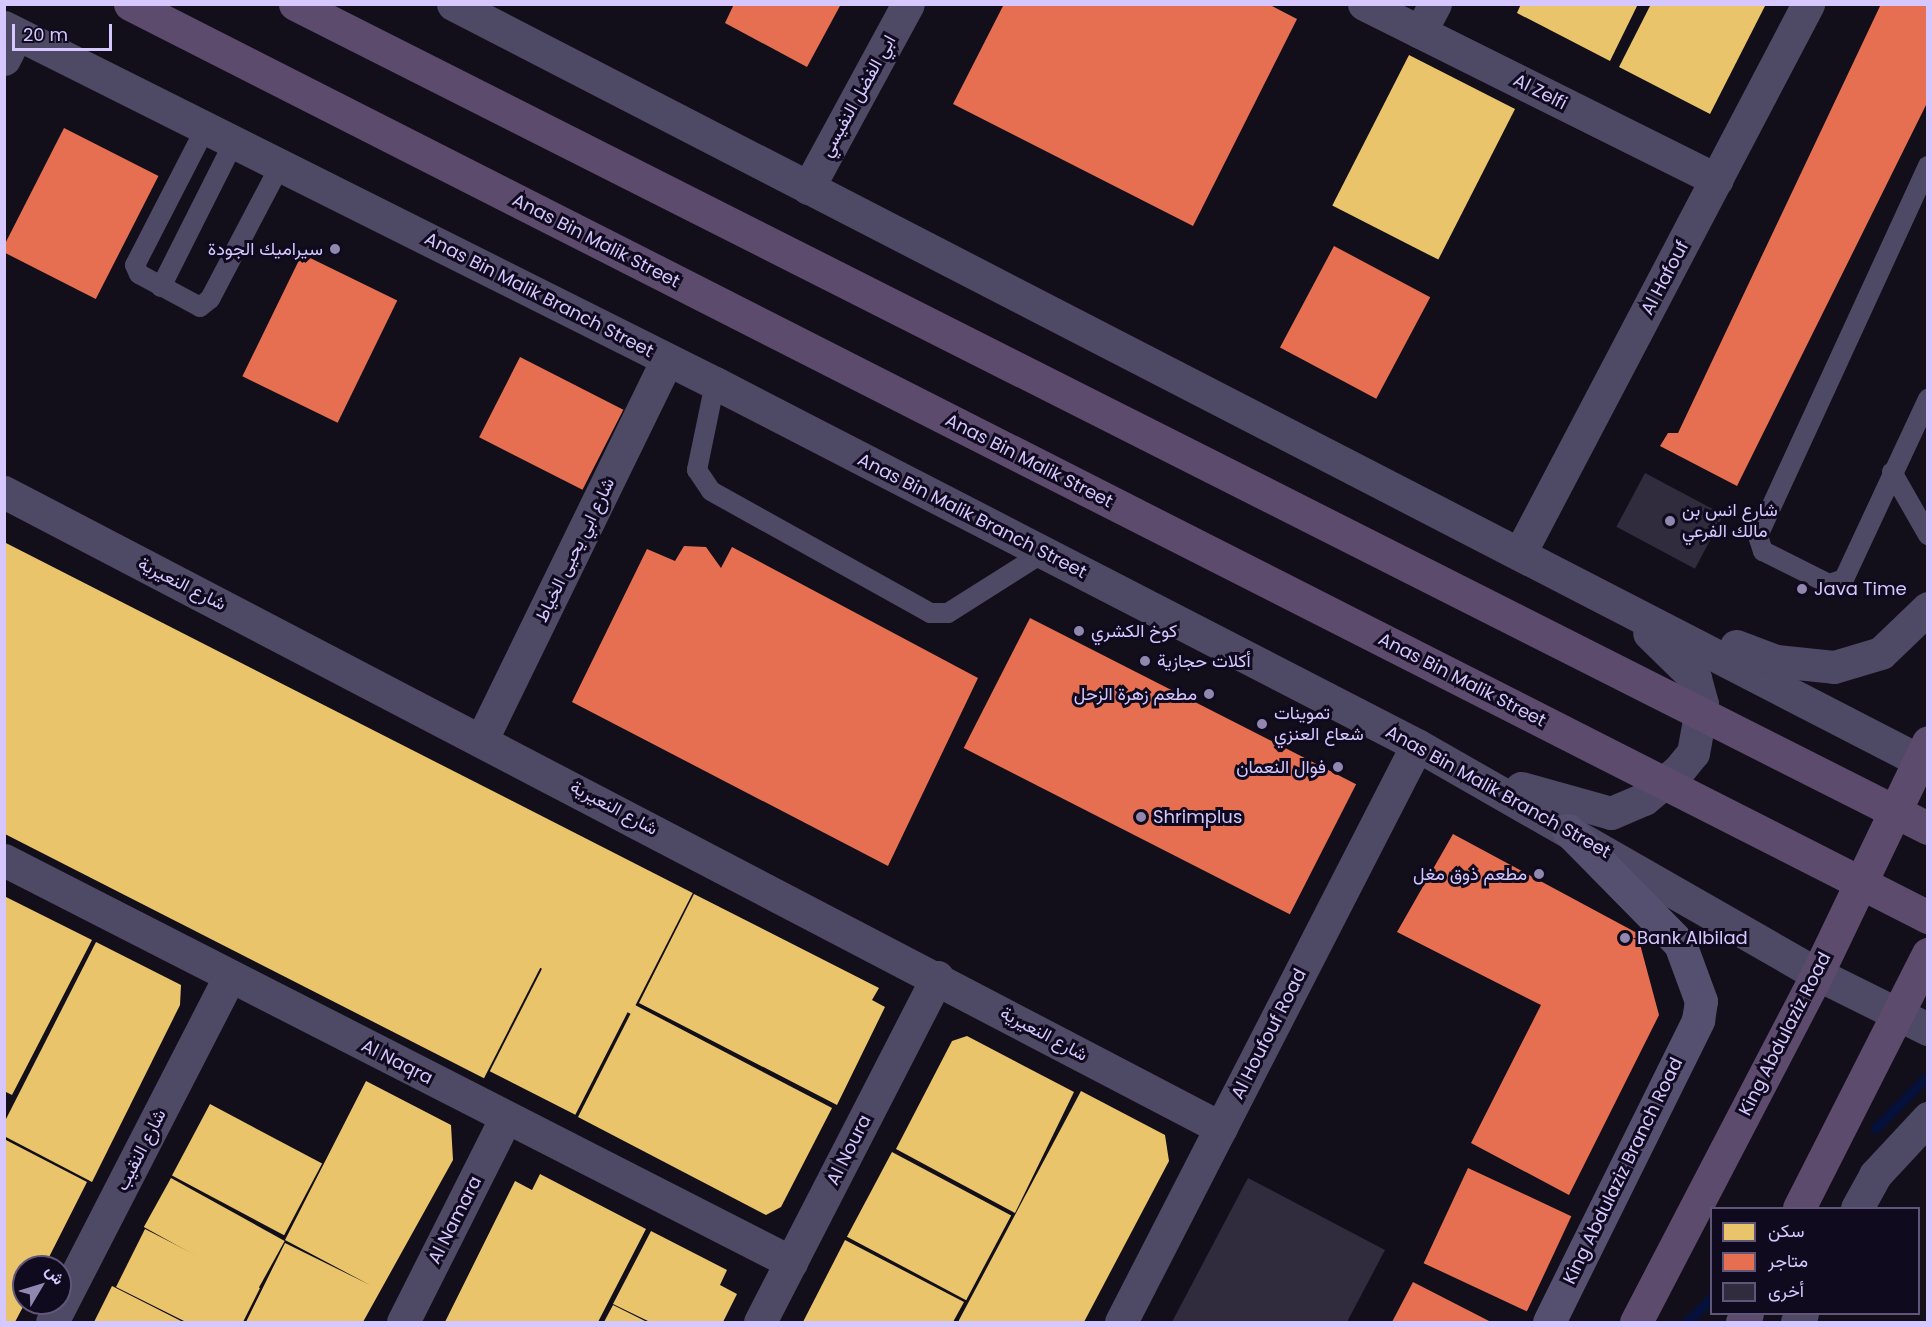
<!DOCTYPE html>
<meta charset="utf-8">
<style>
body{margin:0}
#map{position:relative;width:1932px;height:1327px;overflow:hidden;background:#120f1a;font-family:Poppins,Vazirmatn,sans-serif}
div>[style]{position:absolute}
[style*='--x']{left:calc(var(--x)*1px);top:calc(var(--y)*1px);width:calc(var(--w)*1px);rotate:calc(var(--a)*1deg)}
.homes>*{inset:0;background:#e9c46a;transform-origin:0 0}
.shops>*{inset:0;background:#e76f51;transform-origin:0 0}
.stream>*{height:10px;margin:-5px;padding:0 5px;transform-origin:5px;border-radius:5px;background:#05113b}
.building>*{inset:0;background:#312b3e;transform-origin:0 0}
.service>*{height:20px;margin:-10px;padding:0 10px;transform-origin:10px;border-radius:10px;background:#4e4964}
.minor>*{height:33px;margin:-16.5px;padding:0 16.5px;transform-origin:16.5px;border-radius:16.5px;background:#4e4964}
.tertiary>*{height:33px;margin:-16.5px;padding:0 16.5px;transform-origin:16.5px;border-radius:16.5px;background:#4e4964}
.secondary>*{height:33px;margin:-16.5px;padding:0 16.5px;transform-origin:16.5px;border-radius:16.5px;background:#55506f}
.primary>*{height:33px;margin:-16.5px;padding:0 16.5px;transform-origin:16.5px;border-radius:16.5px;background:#5d4b6e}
.dots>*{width:16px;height:16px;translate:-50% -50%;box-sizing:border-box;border:3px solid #100a1f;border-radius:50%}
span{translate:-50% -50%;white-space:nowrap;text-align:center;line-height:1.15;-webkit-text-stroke:6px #100a1f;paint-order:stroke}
.street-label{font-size:18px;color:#d6c8ff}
.poi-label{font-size:18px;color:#d6c8ff}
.right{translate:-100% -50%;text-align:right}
.left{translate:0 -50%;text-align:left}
.frame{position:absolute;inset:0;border:6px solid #d6c8ff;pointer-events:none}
.legend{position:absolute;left:1710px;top:1207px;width:210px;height:108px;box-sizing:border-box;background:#100a1f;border:2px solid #5f5679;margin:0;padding:8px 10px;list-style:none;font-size:18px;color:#d6c8ff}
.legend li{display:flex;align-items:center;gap:12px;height:30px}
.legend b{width:30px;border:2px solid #5f5679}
.north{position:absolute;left:12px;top:1255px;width:60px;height:60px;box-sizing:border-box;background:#100a1f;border:2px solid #5f5679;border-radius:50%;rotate:52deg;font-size:16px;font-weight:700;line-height:24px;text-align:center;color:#d6c8ff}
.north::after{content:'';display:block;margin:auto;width:21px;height:27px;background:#9187af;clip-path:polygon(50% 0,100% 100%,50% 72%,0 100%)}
.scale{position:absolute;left:12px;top:24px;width:100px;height:27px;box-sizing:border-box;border:3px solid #d6c8ff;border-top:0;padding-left:8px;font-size:18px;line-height:21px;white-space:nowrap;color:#d6c8ff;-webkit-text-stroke:4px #100a1f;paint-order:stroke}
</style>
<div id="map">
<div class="homes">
<div style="clip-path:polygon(1521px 4px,1638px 4px,1610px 61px,1517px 13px)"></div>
<div style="clip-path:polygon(1651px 4px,1766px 4px,1710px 114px,1619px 67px)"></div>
<div style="left:1409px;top:55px;width:119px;height:169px;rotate:27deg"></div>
<div style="left:4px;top:542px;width:773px;height:136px;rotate:27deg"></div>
<div style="left:4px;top:681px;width:608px;height:136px;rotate:27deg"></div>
<div style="clip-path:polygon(694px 894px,879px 988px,872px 1000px,885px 1007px,837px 1105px,639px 1003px)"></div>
<div style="clip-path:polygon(4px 896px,92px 940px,12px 1095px,4px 1091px)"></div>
<div style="clip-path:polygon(96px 942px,181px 985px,180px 1005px,92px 1182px,4px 1136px,4px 1123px)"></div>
<div style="left:547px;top:959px;width:96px;height:126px;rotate:27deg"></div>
<div style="clip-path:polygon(635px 1005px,832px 1108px,781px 1207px,766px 1215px,578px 1117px)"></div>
<div style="clip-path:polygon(967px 1036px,1074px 1092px,1015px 1213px,896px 1149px,952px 1041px)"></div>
<div style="clip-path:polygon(366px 1081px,451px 1125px,453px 1160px,363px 1322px,246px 1322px,285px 1243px,370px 1285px,285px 1240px)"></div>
<div style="clip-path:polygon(1081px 1091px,1165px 1135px,1169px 1161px,1084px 1322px,958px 1322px)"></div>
<div style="left:210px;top:1104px;width:127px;height:81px;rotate:28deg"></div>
<div style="clip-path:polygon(4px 1139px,87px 1182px,44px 1267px,24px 1267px,25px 1303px,15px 1322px,4px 1322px)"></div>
<div style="left:892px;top:1152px;width:135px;height:96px;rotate:28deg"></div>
<div style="clip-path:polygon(540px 1174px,646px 1229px,598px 1322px,445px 1322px,515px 1181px,532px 1190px)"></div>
<div style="left:171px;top:1178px;width:130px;height:56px;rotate:29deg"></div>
<div style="clip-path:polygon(145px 1229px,260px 1288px,243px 1322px,186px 1322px,116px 1287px)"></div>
<div style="clip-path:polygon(651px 1231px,727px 1270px,720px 1285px,737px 1294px,723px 1322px,650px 1322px,613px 1304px)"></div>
<div style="clip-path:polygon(845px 1240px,964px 1302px,953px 1322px,803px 1322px)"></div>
<div style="clip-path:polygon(112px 1286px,183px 1322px,94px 1322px)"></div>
<div style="clip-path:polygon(613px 1305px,647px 1322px,604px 1322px)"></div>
</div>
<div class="shops">
<div style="clip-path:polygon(734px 4px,841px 4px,807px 67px,725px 23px)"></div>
<div style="clip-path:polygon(1004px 4px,1268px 4px,1297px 19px,1193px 226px,953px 104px)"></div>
<div style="clip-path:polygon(1881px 4px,1928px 4px,1928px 101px,1737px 486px,1660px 446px,1668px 433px,1678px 433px)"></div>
<div style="left:64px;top:128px;width:106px;height:138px;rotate:27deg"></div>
<div style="left:1334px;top:246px;width:109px;height:115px;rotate:28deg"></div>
<div style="left:302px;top:254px;width:106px;height:136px;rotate:26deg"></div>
<div style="left:520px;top:357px;width:116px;height:90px;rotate:27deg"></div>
<div style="clip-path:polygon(684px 546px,706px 547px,721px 568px,732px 547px,978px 678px,888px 866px,572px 702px,647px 549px,675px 561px)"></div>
<div style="left:1030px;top:618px;width:366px;height:146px;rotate:27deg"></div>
<div style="clip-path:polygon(1453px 834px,1637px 933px,1659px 1015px,1569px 1195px,1471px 1143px,1541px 1005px,1397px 932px)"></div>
<div style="left:1468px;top:1168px;width:114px;height:105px;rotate:25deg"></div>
<div style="clip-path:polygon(1413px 1282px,1491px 1322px,1392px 1322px)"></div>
</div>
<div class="stream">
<div style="--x:1876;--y:1129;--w:74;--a:-45.5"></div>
<div style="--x:1688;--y:1322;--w:34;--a:-45"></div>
</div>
<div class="building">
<div style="left:1645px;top:473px;width:89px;height:61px;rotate:28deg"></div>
<div style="clip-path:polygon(1248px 1178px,1385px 1250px,1347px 1322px,1172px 1322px)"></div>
</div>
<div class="service">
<div style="--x:205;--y:129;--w:153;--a:117.2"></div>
<div style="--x:135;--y:265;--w:10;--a:66"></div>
<div style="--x:139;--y:274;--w:69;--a:28.4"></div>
<div style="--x:200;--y:307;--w:13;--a:-39"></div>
<div style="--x:210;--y:299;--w:153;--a:-62.3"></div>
<div style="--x:1928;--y:166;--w:407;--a:114.7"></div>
<div style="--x:1758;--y:536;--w:16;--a:72"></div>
<div style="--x:1763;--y:551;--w:74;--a:26.6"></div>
<div style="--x:1829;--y:584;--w:16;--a:-18"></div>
<div style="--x:1844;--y:579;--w:199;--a:-65"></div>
<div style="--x:161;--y:287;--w:162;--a:-63.3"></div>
<div style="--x:715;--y:383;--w:89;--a:101.7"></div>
<div style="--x:697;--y:470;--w:25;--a:56"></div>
<div style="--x:711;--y:491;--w:251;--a:29.1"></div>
<div style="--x:930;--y:613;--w:18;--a:0"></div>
<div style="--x:948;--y:613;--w:112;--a:-32.3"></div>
<div style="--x:1892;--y:472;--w:73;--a:60.3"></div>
</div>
<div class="minor">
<div style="--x:1364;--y:4;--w:394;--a:26.5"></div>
<div style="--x:1420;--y:32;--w:32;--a:-62"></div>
<div style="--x:4;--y:59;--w:28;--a:-63"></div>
<div style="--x:808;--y:188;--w:209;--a:-61.5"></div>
<div style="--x:4;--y:492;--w:1373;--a:27.59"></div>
<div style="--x:1521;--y:551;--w:618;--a:-62.31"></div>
<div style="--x:482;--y:739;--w:422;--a:-64"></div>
<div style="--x:4;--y:860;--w:884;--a:27.06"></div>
<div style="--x:52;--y:1322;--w:388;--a:-62.8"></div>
<div style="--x:403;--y:1322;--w:229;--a:-63.3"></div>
<div style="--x:760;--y:1322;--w:388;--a:-62.8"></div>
<div style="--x:1121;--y:1322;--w:648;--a:-62.84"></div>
</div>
<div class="tertiary">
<div style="--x:453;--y:4;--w:1660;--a:27.29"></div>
<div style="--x:4;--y:27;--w:795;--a:26.6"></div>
<div style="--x:715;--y:383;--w:790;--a:27.28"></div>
<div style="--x:1417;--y:745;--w:461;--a:29.8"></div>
<div style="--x:1817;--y:974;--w:124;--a:26.4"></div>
<div style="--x:1736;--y:646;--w:43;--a:20.6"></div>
<div style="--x:1776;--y:661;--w:58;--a:5.9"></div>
<div style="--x:1834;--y:667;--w:49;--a:-16.6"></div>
<div style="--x:1881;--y:653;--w:65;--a:-43.8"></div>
<div style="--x:1521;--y:788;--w:93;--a:15.5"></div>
<div style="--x:1611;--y:813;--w:36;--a:-23"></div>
<div style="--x:1644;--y:799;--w:45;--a:-39.6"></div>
<div style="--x:1679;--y:770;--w:22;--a:-51"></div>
<div style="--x:1693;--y:753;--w:50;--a:-79.6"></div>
<div style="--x:1702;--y:704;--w:27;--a:-105"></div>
<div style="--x:1695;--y:678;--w:64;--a:-135.6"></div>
<div style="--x:1857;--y:1208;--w:38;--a:-61"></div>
<div style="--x:1875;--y:1175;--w:78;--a:-47.1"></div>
<div style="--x:1797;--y:1322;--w:9;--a:-58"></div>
</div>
<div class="secondary">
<div style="--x:1549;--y:1322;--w:337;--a:-63.7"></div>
<div style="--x:1698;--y:1020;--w:19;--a:-81"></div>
<div style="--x:1701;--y:1001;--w:61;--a:-110.2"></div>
<div style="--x:1680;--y:944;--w:160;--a:-134.5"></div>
</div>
<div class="primary">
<div style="--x:130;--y:4;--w:2017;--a:26.92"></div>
<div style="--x:295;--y:4;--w:1829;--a:26.78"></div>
<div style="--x:1799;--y:1208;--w:285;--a:-63.1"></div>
<div style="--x:1636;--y:1322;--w:392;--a:-62.5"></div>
<div style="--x:1817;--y:974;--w:257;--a:-64.4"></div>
<div style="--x:1742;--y:1322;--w:9;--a:-58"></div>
</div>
<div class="dots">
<div style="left:335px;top:249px;background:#9187af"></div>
<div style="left:1670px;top:521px;background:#9187af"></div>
<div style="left:1802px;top:589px;background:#9187af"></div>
<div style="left:1079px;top:631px;background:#9187af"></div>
<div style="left:1145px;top:661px;background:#9187af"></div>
<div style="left:1209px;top:694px;background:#9187af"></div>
<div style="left:1262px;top:724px;background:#9187af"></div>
<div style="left:1338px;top:767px;background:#9187af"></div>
<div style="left:1141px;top:817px;background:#9187af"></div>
<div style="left:1539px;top:874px;background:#9187af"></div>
<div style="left:1625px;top:938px;background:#9187af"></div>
</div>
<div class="street-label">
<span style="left:1540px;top:92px;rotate:27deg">Al Zelfi</span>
<span style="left:858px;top:96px;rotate:-61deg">ابي الفضل النفيسي</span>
<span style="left:596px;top:241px;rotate:27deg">Anas Bin Malik Street</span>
<span style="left:1665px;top:278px;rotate:-62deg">Al Hafouf</span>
<span style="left:539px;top:295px;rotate:27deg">Anas Bin Malik Branch Street</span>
<span style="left:1029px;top:461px;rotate:27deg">Anas Bin Malik Street</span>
<span style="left:972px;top:516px;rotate:27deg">Anas Bin Malik Branch Street</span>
<span style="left:575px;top:550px;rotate:-64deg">شارع ابي يحيى الخياط</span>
<span style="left:182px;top:584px;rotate:27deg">شارع النعيرية</span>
<span style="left:1462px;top:680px;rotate:27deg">Anas Bin Malik Street</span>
<span style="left:1498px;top:792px;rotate:29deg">Anas Bin Malik Branch Street</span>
<span style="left:614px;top:808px;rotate:28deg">شارع النعيرية</span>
<span style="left:1044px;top:1034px;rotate:28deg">شارع النعيرية</span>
<span style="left:1269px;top:1034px;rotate:-63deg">Al Houfouf Road</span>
<span style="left:1785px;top:1034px;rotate:-63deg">King Abdulaziz Road</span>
<span style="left:397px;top:1062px;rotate:27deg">Al Naqra</span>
<span style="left:141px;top:1150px;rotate:-63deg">شارع النقيب</span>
<span style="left:849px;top:1150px;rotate:-63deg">Al Noura</span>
<span style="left:1623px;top:1171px;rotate:-64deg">King Abdulaziz Branch Road</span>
<span style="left:455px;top:1220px;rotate:-63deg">Al Namara</span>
</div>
<div class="poi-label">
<span class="right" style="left:323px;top:249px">سيراميك الجودة</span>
<span class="left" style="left:1682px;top:521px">شارع انس بن<br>مالك الفرعي</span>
<span class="left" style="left:1814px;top:589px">Java Time</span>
<span class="left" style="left:1091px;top:631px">كوخ الكشري</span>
<span class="left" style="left:1157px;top:661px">أكلات حجازية</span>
<span class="right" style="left:1197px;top:694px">مطعم زهرة الزحل</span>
<span class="left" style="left:1274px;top:724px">تموينات<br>شعاع العنزي</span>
<span class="right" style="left:1326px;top:767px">فوال النعمان</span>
<span class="left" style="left:1153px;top:817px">Shrimplus</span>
<span class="right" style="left:1527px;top:874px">مطعم ذوق مغل</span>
<span class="left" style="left:1637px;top:938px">Bank Albilad</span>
</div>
<div class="frame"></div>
<ul class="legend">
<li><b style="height:16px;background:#e9c46a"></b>سكن</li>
<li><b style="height:16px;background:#e76f51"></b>متاجر</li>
<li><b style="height:16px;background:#312b3e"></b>أخرى</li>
</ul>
<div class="north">ش</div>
<div class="scale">20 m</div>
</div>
